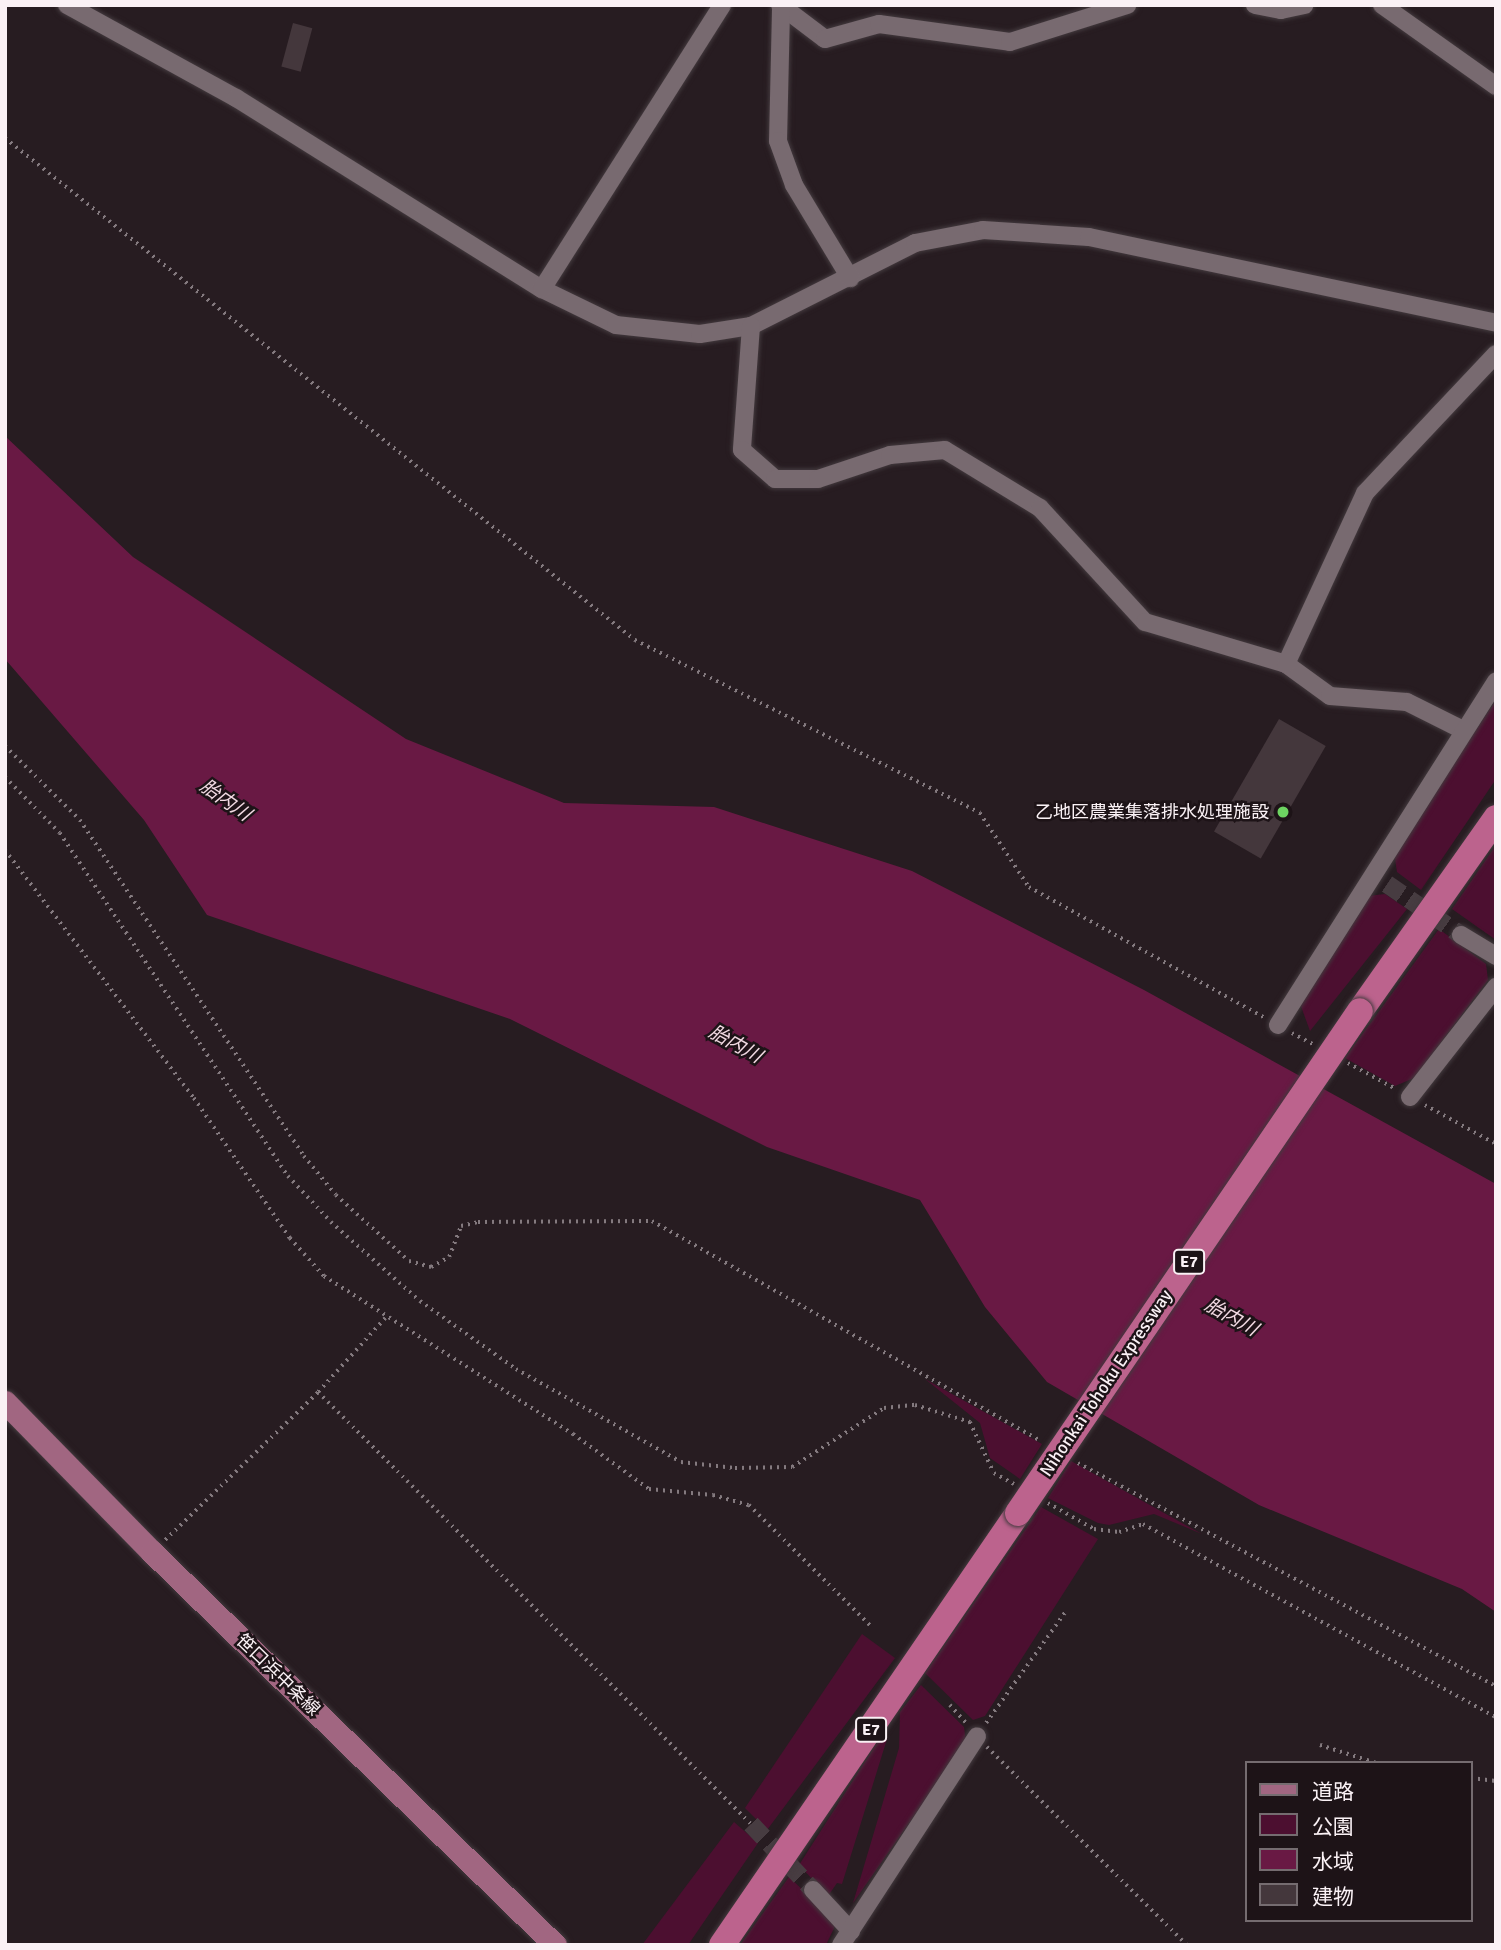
<!DOCTYPE html>
<meta charset="utf-8">
<style>
body{margin:0}
#map{position:relative;width:1501px;height:1950px;overflow:hidden;background:#271c21;font-family:Signika,"Noto Sans JP",sans-serif}
div>[style]{position:absolute}
[style*='--x']{left:calc(var(--x)*1px);top:calc(var(--y)*1px);width:calc(var(--w)*1px);rotate:calc(var(--a)*1deg)}
.green>*{inset:0;background:#4c0f30}
.water>*{inset:0;background:#691944}
.building>*{inset:0;background:#44373c;transform-origin:0 0}
.minor-tunnel>*{height:18px;margin-top:-9px;transform-origin:0;background:repeating-linear-gradient(90deg,#473c41 0 18px,transparent 0 27px)}
.path>*{height:3.5px;margin-top:-1.75px;transform-origin:0;background:repeating-linear-gradient(90deg,#847a7f 0 2px,transparent 0 7px)}
.roads{filter:drop-shadow(0 0 2px #433a3e) drop-shadow(0 0 2px #433a3e)}
.minor>*{height:18px;margin:-9px;padding:0 9px;transform-origin:9px;border-radius:9px;background:#786a70}
.major>*{height:23px;margin:-11.5px;padding:0 11.5px;transform-origin:11.5px;border-radius:11.5px;background:#a16681}
.highway>*{height:26px;margin:-13px;padding:0 13px;transform-origin:13px;border-radius:13px;background:#bc638d}
.bridges{filter:drop-shadow(0 0 2px #433a3e) drop-shadow(0 0 2px #433a3e)}
.highway-bridge>*{height:26px;margin:-13px;padding:0 13px;transform-origin:13px;border-radius:13px;background:#bc638d}
.dots>*{width:19px;height:19px;translate:-50% -50%;box-sizing:border-box;border:4px solid #1d1317;border-radius:50%}
span{translate:-50% -50%;white-space:nowrap;text-align:center;line-height:1.15;-webkit-text-stroke:5px #1d1317;paint-order:stroke}
.shield-label span{padding:2px 5px;background:#1d1317;border:2px solid;border-radius:5px;-webkit-text-stroke-width:0}
.shield-label{font-size:16px;color:#faf1f5;font-weight:700}
.poi-label{font-size:18px;color:#faf1f5}
.right{translate:-100% -50%;text-align:right}
.street-label{font-size:18px;color:#faf1f5}
.water-label{font-size:19px;color:#f2dae3;font-style:italic}
.frame{position:absolute;inset:0;border:7px solid #faf1f5;pointer-events:none}
.legend{position:absolute;left:1245px;top:1761px;width:228px;height:161px;box-sizing:border-box;background:#1d1317;border:2px solid #756c70;margin:0;padding:9px 12px;list-style:none;font-size:21px;color:#faf1f5}
.legend li{display:flex;align-items:center;gap:14px;height:35px}
.legend b{width:35px;border:2px solid #756c70}
</style>
<div id="map">
<div class="green">
<div style="clip-path:polygon(1496px 700px,1496px 779px,1421px 890px,1397px 872px,1394px 852px)"></div>
<div style="clip-path:polygon(1496px 845px,1496px 940px,1452px 909px)"></div>
<div style="clip-path:polygon(1385px 894px,1407px 909px,1310px 1031px,1298px 998px,1368px 896px)"></div>
<div style="clip-path:polygon(1439px 929px,1486px 964px,1488px 980px,1414px 1078px,1395px 1086px,1345px 1058px)"></div>
<div style="clip-path:polygon(925px 1379px,1042px 1444px,1020px 1479px,990px 1458px,980px 1423px)"></div>
<div style="clip-path:polygon(1071px 1461px,1182px 1523px,1202px 1534px,1154px 1514px,1109px 1525px,1098px 1523px,1048px 1498px)"></div>
<div style="clip-path:polygon(1041px 1507px,1098px 1539px,985px 1716px,973px 1720px,925px 1673px)"></div>
<div style="clip-path:polygon(862px 1634px,895px 1658px,767px 1830px,745px 1808px)"></div>
<div style="clip-path:polygon(921px 1685px,964px 1727px,966px 1742px,853px 1903px,899px 1748px,900px 1712px)"></div>
<div style="clip-path:polygon(882px 1735px,887px 1739px,842px 1884px,837px 1883px,828px 1896px,799px 1865px)"></div>
<div style="clip-path:polygon(734px 1822px,758px 1843px,688px 1945px,642px 1945px)"></div>
<div style="clip-path:polygon(789px 1877px,837px 1922px,826px 1945px,740px 1945px)"></div>
</div>
<div class="water">
<div style="clip-path:polygon(5px 436px,133px 557px,406px 739px,564px 803px,714px 807px,912px 871px,1144px 990px,1496px 1184px,1496px 1612px,1462px 1589px,1259px 1505px,1047px 1382px,985px 1307px,920px 1200px,767px 1147px,510px 1019px,207px 915px,144px 820px,5px 659px)"></div>
</div>
<div class="building">
<div style="left:293px;top:23px;width:20px;height:45px;rotate:15deg"></div>
<div style="left:1279px;top:719px;width:54px;height:130px;rotate:30deg"></div>
</div>
<div class="minor-tunnel">
<div style="--x:1387;--y:884;--w:90;--a:34.6"></div>
<div style="--x:751;--y:1824;--w:91;--a:46.8"></div>
</div>
<div class="path">
<div style="--x:5;--y:138;--w:806;--a:38.55"></div>
<div style="--x:635;--y:640;--w:386;--a:26.6"></div>
<div style="--x:980;--y:813;--w:89;--a:56.5"></div>
<div style="--x:1029;--y:887;--w:269;--a:29"></div>
<div style="--x:5;--y:746;--w:105;--a:44.6"></div>
<div style="--x:80;--y:820;--w:404;--a:56.3"></div>
<div style="--x:304;--y:1156;--w:50;--a:50.6"></div>
<div style="--x:336;--y:1195;--w:98;--a:42.1"></div>
<div style="--x:409;--y:1261;--w:23;--a:15"></div>
<div style="--x:431;--y:1267;--w:21;--a:-29"></div>
<div style="--x:449;--y:1257;--w:33;--a:-69"></div>
<div style="--x:461;--y:1226;--w:17;--a:-13"></div>
<div style="--x:478;--y:1222;--w:174;--a:-0.3"></div>
<div style="--x:652;--y:1221;--w:447;--a:29.5"></div>
<div style="--x:5;--y:777;--w:78;--a:45.5"></div>
<div style="--x:60;--y:833;--w:412;--a:56.4"></div>
<div style="--x:288;--y:1176;--w:63;--a:46.9"></div>
<div style="--x:331;--y:1222;--w:119;--a:41.6"></div>
<div style="--x:420;--y:1301;--w:118;--a:35.3"></div>
<div style="--x:516;--y:1369;--w:189;--a:29.4"></div>
<div style="--x:681;--y:1462;--w:54;--a:6.3"></div>
<div style="--x:735;--y:1468;--w:57;--a:-1"></div>
<div style="--x:792;--y:1467;--w:109;--a:-32.7"></div>
<div style="--x:884;--y:1408;--w:31;--a:-6"></div>
<div style="--x:915;--y:1405;--w:58;--a:17.2"></div>
<div style="--x:970;--y:1422;--w:56;--a:64.8"></div>
<div style="--x:994;--y:1473;--w:23;--a:29"></div>
<div style="--x:5;--y:850;--w:312;--a:52.7"></div>
<div style="--x:194;--y:1098;--w:170;--a:55.6"></div>
<div style="--x:290;--y:1238;--w:51;--a:48.2"></div>
<div style="--x:324;--y:1276;--w:295;--a:32.4"></div>
<div style="--x:573;--y:1434;--w:94;--a:35.9"></div>
<div style="--x:649;--y:1489;--w:64;--a:5.4"></div>
<div style="--x:713;--y:1495;--w:37;--a:16"></div>
<div style="--x:749;--y:1505;--w:173;--a:44.8"></div>
<div style="--x:1292;--y:1033;--w:24;--a:28"></div>
<div style="--x:1348;--y:1063;--w:55;--a:28.4"></div>
<div style="--x:1425;--y:1105;--w:81;--a:28.8"></div>
<div style="--x:318;--y:1392;--w:612;--a:44.93"></div>
<div style="--x:1078;--y:1463;--w:474;--a:28.1"></div>
<div style="--x:1048;--y:1503;--w:53;--a:29.5"></div>
<div style="--x:1094;--y:1529;--w:25;--a:7"></div>
<div style="--x:1119;--y:1532;--w:25;--a:-18"></div>
<div style="--x:1143;--y:1524;--w:402;--a:28.7"></div>
<div style="--x:165;--y:1540;--w:213;--a:-44"></div>
<div style="--x:318;--y:1392;--w:100;--a:-47.8"></div>
<div style="--x:950;--y:1705;--w:24;--a:48"></div>
<div style="--x:986;--y:1723;--w:138;--a:-54.5"></div>
<div style="--x:1320;--y:1745;--w:59;--a:17.8"></div>
<div style="--x:987;--y:1747;--w:281;--a:44.7"></div>
<div style="--x:1471;--y:1778;--w:25;--a:7"></div>
</div>
<div class="roads">
<div class="minor">
<div style="--x:67;--y:5;--w:193;--a:28.8"></div>
<div style="--x:236;--y:98;--w:361;--a:32"></div>
<div style="--x:542;--y:289;--w:82;--a:25.9"></div>
<div style="--x:616;--y:325;--w:84;--a:6.1"></div>
<div style="--x:700;--y:334;--w:52;--a:-8.9"></div>
<div style="--x:751;--y:326;--w:184;--a:-26.8"></div>
<div style="--x:915;--y:243;--w:69;--a:-10.8"></div>
<div style="--x:983;--y:230;--w:106;--a:3.8"></div>
<div style="--x:1089;--y:237;--w:416;--a:11.9"></div>
<div style="--x:780;--y:5;--w:56;--a:37.1"></div>
<div style="--x:825;--y:39;--w:56;--a:-15.5"></div>
<div style="--x:879;--y:24;--w:132;--a:7.8"></div>
<div style="--x:1010;--y:42;--w:123;--a:-17.5"></div>
<div style="--x:1255;--y:5;--w:26;--a:11"></div>
<div style="--x:1281;--y:10;--w:24;--a:-12"></div>
<div style="--x:1382;--y:5;--w:140;--a:35.4"></div>
<div style="--x:781;--y:10;--w:131;--a:91.3"></div>
<div style="--x:778;--y:141;--w:47;--a:70"></div>
<div style="--x:794;--y:185;--w:109;--a:58.9"></div>
<div style="--x:542;--y:289;--w:336;--a:-57.6"></div>
<div style="--x:751;--y:326;--w:124;--a:94.2"></div>
<div style="--x:742;--y:450;--w:44;--a:41.3"></div>
<div style="--x:775;--y:479;--w:43;--a:0"></div>
<div style="--x:818;--y:479;--w:76;--a:-18.4"></div>
<div style="--x:890;--y:455;--w:55;--a:-5.2"></div>
<div style="--x:945;--y:450;--w:111;--a:31.4"></div>
<div style="--x:1040;--y:508;--w:155;--a:47.4"></div>
<div style="--x:1145;--y:622;--w:147;--a:16.6"></div>
<div style="--x:1286;--y:664;--w:54;--a:36"></div>
<div style="--x:1330;--y:696;--w:77;--a:4.5"></div>
<div style="--x:1407;--y:702;--w:60;--a:26.6"></div>
<div style="--x:1286;--y:664;--w:188;--a:-65.2"></div>
<div style="--x:1365;--y:493;--w:191;--a:-46.7"></div>
<div style="--x:1461;--y:935;--w:41;--a:31"></div>
<div style="--x:1278;--y:1025;--w:407;--a:-57.6"></div>
<div style="--x:1410;--y:1097;--w:140;--a:-52"></div>
<div style="--x:813;--y:1890;--w:56;--a:47.2"></div>
<div style="--x:841;--y:1945;--w:249;--a:-56.9"></div>
</div>
<div class="major">
<div style="--x:5;--y:1402;--w:210;--a:45.6"></div>
<div style="--x:152;--y:1552;--w:563;--a:44.28"></div>
</div>
<div class="highway">
<div style="--x:1360;--y:1011;--w:236;--a:-54.8"></div>
<div style="--x:722;--y:1945;--w:524;--a:-55.58"></div>
</div>
</div>
<div class="bridges">
<div class="highway-bridge">
<div style="--x:1018;--y:1513;--w:607;--a:-55.73"></div>
</div>
</div>
<div class="dots">
<div style="left:1283px;top:812px;background:#6dd361"></div>
</div>
<div class="shield-label">
<span style="left:1189px;top:1262px">E7</span>
<span style="left:871px;top:1730px">E7</span>
</div>
<div class="poi-label">
<span class="right" style="left:1269px;top:812px">乙地区農業集落排水処理施設</span>
</div>
<div class="street-label">
<span style="left:1106px;top:1383px;rotate:-56deg">Nihonkai Tohoku Expressway</span>
<span style="left:278px;top:1675px;rotate:44deg">笹口浜中条線</span>
</div>
<div class="water-label">
<span style="left:225px;top:801px;rotate:35deg">胎内川</span>
<span style="left:735px;top:1045px;rotate:29deg">胎内川</span>
<span style="left:1231px;top:1318px;rotate:29deg">胎内川</span>
</div>
<div class="frame"></div>
<ul class="legend">
<li><b style="height:9px;background:#a16681"></b>道路</li>
<li><b style="height:19px;background:#4c0f30"></b>公園</li>
<li><b style="height:19px;background:#691944"></b>水域</li>
<li><b style="height:19px;background:#44373c"></b>建物</li>
</ul>
</div>
